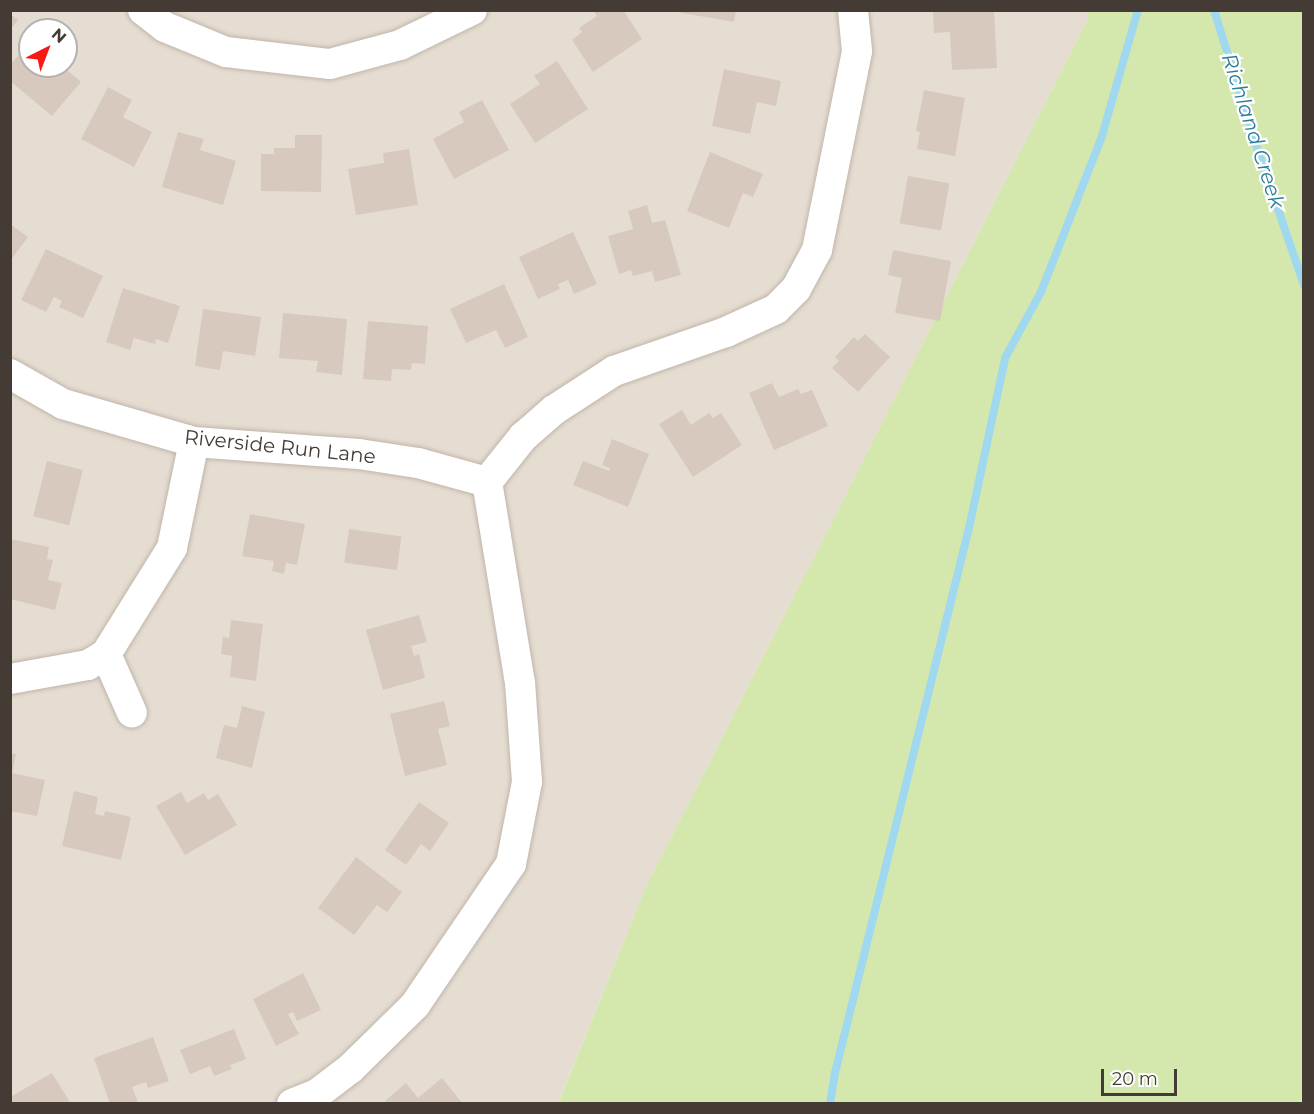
<!DOCTYPE html>
<style>
body{margin:0}
#map{position:relative;width:1314px;height:1114px;overflow:hidden;background:#f2ece4;font-family:Montserrat,sans-serif}
div>[style]{position:absolute}
[style*='--x']{left:calc(var(--x)*1px);top:calc(var(--y)*1px);width:calc(var(--w)*1px);rotate:calc(var(--a)*1deg)}
.residential>*{inset:0;background:#e6ddd2}
.green>*{inset:0;background:#d4e7ad}
.stream>*{height:8px;margin:-4px;padding:0 4px;transform-origin:4px;border-radius:4px;background:#a0d9ef}
.building>*{inset:0;background:#d7c9bd;transform-origin:0 0}
.roads{filter:drop-shadow(0 0 2px #c0b5aa) drop-shadow(0 0 2px #c0b5aa)}
.minor>*{height:30px;margin:-15px;padding:0 15px;transform-origin:15px;border-radius:15px;background:#fff}
span{translate:-50% -50%;white-space:nowrap;text-align:center;line-height:1.15;-webkit-text-stroke:4.5px #fff;paint-order:stroke}
.street-label{font-size:20px;color:#443c34}
.water-label{font-size:21px;color:#2c7e9f;font-style:italic}
.frame{position:absolute;inset:0;border:12px solid #443c34;pointer-events:none}
.north{position:absolute;left:18px;top:18px;width:60px;height:60px;box-sizing:border-box;background:#fff;border:2px solid #b4b1ae;border-radius:50%;rotate:42deg;font-size:16px;font-weight:700;line-height:24px;text-align:center;color:#443c34}
.north::after{content:'';display:block;margin:auto;width:21px;height:27px;background:#f81915;clip-path:polygon(50% 0,100% 100%,50% 72%,0 100%)}
.scale{position:absolute;left:1101px;top:1069px;width:76px;height:27px;box-sizing:border-box;border:3px solid #443c34;border-top:0;padding-left:8px;font-size:18px;line-height:21px;white-space:nowrap;color:#443c34;-webkit-text-stroke:4px #fff;paint-order:stroke}
</style>
<div id="map">
<div class="residential">
<div style="clip-path:polygon(evenodd,1084px 10px,1089px 17px,646px 887px,558px 1103px,11px 1103px,10px 11px,1084px 10px,30px 30px,66px 30px,66px 66px,30px 66px,30px 30px)"></div>
</div>
<div class="green">
<div style="clip-path:polygon(1084px 11px,1303px 11px,1303px 1103px,558px 1104px,646px 887px,1089px 17px)"></div>
</div>
<div class="stream">
<div style="--x:1214;--y:10;--w:141;--a:72.7"></div>
<div style="--x:1256;--y:145;--w:148;--a:71.1"></div>
<div style="--x:830;--y:1104;--w:31;--a:-81"></div>
<div style="--x:835;--y:1073;--w:561;--a:-76.19"></div>
<div style="--x:969;--y:528;--w:174;--a:-78"></div>
<div style="--x:1005;--y:358;--w:75;--a:-61.4"></div>
<div style="--x:1041;--y:292;--w:168;--a:-68.6"></div>
<div style="--x:1102;--y:136;--w:131;--a:-74.1"></div>
</div>
<div class="building">
<div style="clip-path:polygon(593px 10px,623px 10px,642px 39px,593px 72px,572px 40px,582px 32px,579px 28px,597px 16px)"></div>
<div style="clip-path:polygon(665px 10px,736px 10px,734px 22px)"></div>
<div style="clip-path:polygon(933px 10px,994px 10px,997px 68px,952px 70px,950px 32px,934px 33px)"></div>
<div style="clip-path:polygon(10px 14px,18px 20px,10px 30px)"></div>
<div style="clip-path:polygon(30px 42px,30px 66px,62px 66px,81px 82px,52px 116px,10px 81px,10px 65px)"></div>
<div style="clip-path:polygon(557px 61px,588px 109px,535px 143px,510px 104px,540px 84px,534px 76px)"></div>
<div style="clip-path:polygon(724px 69px,781px 81px,776px 106px,757px 102px,750px 134px,712px 126px)"></div>
<div style="clip-path:polygon(108px 87px,132px 100px,123px 117px,152px 132px,134px 167px,81px 139px)"></div>
<div style="clip-path:polygon(924px 90px,965px 98px,955px 156px,917px 149px,920px 132px,916px 131px)"></div>
<div style="clip-path:polygon(482px 100px,509px 150px,454px 179px,433px 139px,464px 122px,459px 112px)"></div>
<div style="clip-path:polygon(178px 132px,204px 139px,200px 150px,236px 161px,223px 205px,162px 187px)"></div>
<div style="clip-path:polygon(295px 135px,322px 135px,321px 192px,261px 191px,261px 154px,274px 154px,274px 148px,295px 148px)"></div>
<div style="clip-path:polygon(409px 149px,418px 205px,356px 215px,348px 169px,384px 163px,383px 153px)"></div>
<div style="clip-path:polygon(710px 152px,763px 174px,753px 197px,743px 193px,729px 228px,687px 211px)"></div>
<div style="left:908px;top:176px;width:42px;height:48px;rotate:10deg"></div>
<div style="clip-path:polygon(647px 205px,652px 223px,665px 220px,681px 275px,655px 282px,652px 271px,633px 276px,631px 270px,619px 274px,608px 236px,633px 229px,628px 211px)"></div>
<div style="clip-path:polygon(10px 224px,28px 237px,10px 261px)"></div>
<div style="clip-path:polygon(573px 232px,597px 284px,574px 294px,568px 280px,558px 284px,560px 289px,538px 299px,519px 257px)"></div>
<div style="clip-path:polygon(46px 249px,103px 276px,83px 318px,59px 307px,62px 301px,54px 297px,46px 312px,21px 300px)"></div>
<div style="clip-path:polygon(893px 250px,951px 261px,940px 321px,895px 313px,902px 278px,888px 275px)"></div>
<div style="clip-path:polygon(504px 284px,528px 337px,505px 348px,496px 330px,466px 343px,450px 309px)"></div>
<div style="clip-path:polygon(123px 288px,180px 306px,168px 343px,156px 339px,155px 344px,134px 338px,130px 350px,106px 342px)"></div>
<div style="clip-path:polygon(203px 309px,261px 317px,255px 356px,223px 351px,220px 370px,195px 366px)"></div>
<div style="clip-path:polygon(283px 313px,347px 319px,342px 375px,316px 372px,318px 361px,279px 358px)"></div>
<div style="clip-path:polygon(368px 321px,428px 326px,425px 364px,412px 363px,411px 370px,392px 369px,391px 381px,363px 379px)"></div>
<div style="clip-path:polygon(865px 334px,890px 357px,858px 392px,832px 368px,839px 361px,835px 357px,854px 337px,858px 341px)"></div>
<div style="clip-path:polygon(772px 383px,779px 397px,798px 389px,801px 394px,812px 390px,828px 426px,774px 450px,749px 393px)"></div>
<div style="clip-path:polygon(682px 410px,691px 425px,709px 413px,713px 418px,721px 413px,742px 445px,693px 477px,659px 424px)"></div>
<div style="clip-path:polygon(612px 439px,649px 454px,628px 507px,573px 485px,583px 461px,609px 471px,610px 468px,602px 465px)"></div>
<div style="left:47px;top:461px;width:37px;height:57px;rotate:14deg"></div>
<div style="clip-path:polygon(250px 514px,305px 524px,297px 565px,286px 563px,284px 574px,272px 571px,274px 561px,242px 556px)"></div>
<div style="left:349px;top:529px;width:53px;height:34px;rotate:8deg"></div>
<div style="clip-path:polygon(11px 539px,49px 547px,47px 559px,53px 560px,48px 580px,62px 583px,55px 610px,10px 599px)"></div>
<div style="clip-path:polygon(419px 615px,427px 642px,411px 646px,414px 656px,419px 654px,425px 678px,383px 690px,366px 630px)"></div>
<div style="clip-path:polygon(231px 620px,263px 624px,256px 681px,230px 677px,232px 656px,221px 654px,223px 637px,229px 638px)"></div>
<div style="clip-path:polygon(444px 701px,450px 726px,438px 729px,447px 765px,405px 776px,390px 714px)"></div>
<div style="clip-path:polygon(242px 706px,265px 712px,252px 768px,216px 758px,224px 725px,237px 728px)"></div>
<div style="clip-path:polygon(10px 753px,16px 754px,12px 773px,45px 780px,37px 816px,10px 811px)"></div>
<div style="clip-path:polygon(74px 791px,98px 797px,95px 814px,104px 816px,105px 811px,131px 817px,121px 860px,62px 846px)"></div>
<div style="clip-path:polygon(181px 792px,187px 803px,204px 793px,208px 800px,218px 794px,237px 825px,185px 855px,156px 806px)"></div>
<div style="clip-path:polygon(419px 802px,449px 823px,430px 851px,421px 844px,406px 865px,385px 850px)"></div>
<div style="clip-path:polygon(356px 857px,402px 892px,387px 912px,377px 905px,354px 935px,318px 908px)"></div>
<div style="clip-path:polygon(303px 973px,321px 1010px,297px 1021px,293px 1012px,288px 1014px,299px 1034px,276px 1046px,253px 999px)"></div>
<div style="clip-path:polygon(234px 1029px,246px 1059px,230px 1065px,232px 1069px,214px 1076px,210px 1066px,190px 1074px,180px 1050px)"></div>
<div style="clip-path:polygon(153px 1037px,169px 1081px,148px 1088px,146px 1082px,132px 1087px,138px 1103px,110px 1104px,94px 1058px)"></div>
<div style="clip-path:polygon(52px 1073px,71px 1104px,10px 1104px,10px 1097px)"></div>
<div style="clip-path:polygon(442px 1078px,463px 1104px,387px 1104px,385px 1101px,406px 1083px,418px 1098px)"></div>
</div>
<div class="roads">
<div class="minor">
<div style="--x:143;--y:10;--w:28;--a:38"></div>
<div style="--x:165;--y:27;--w:66;--a:22.3"></div>
<div style="--x:226;--y:52;--w:105;--a:6.6"></div>
<div style="--x:330;--y:64;--w:73;--a:-15.2"></div>
<div style="--x:400;--y:45;--w:80;--a:-25.9"></div>
<div style="--x:10;--y:374;--w:61;--a:29.5"></div>
<div style="--x:63;--y:404;--w:136;--a:16.2"></div>
<div style="--x:194;--y:442;--w:165;--a:4.2"></div>
<div style="--x:359;--y:454;--w:60;--a:8.7"></div>
<div style="--x:418;--y:463;--w:72;--a:15.4"></div>
<div style="--x:487;--y:482;--w:58;--a:-51.3"></div>
<div style="--x:523;--y:437;--w:41;--a:-41.1"></div>
<div style="--x:554;--y:410;--w:72;--a:-33"></div>
<div style="--x:614;--y:371;--w:119;--a:-19.2"></div>
<div style="--x:726;--y:332;--w:55;--a:-24.7"></div>
<div style="--x:776;--y:309;--w:28;--a:-45"></div>
<div style="--x:796;--y:289;--w:44;--a:-61.7"></div>
<div style="--x:817;--y:250;--w:203;--a:-78.6"></div>
<div style="--x:857;--y:51;--w:41;--a:-95.6"></div>
<div style="--x:106;--y:654;--w:64;--a:66.2"></div>
<div style="--x:10;--y:679;--w:79;--a:-10.2"></div>
<div style="--x:88;--y:665;--w:21;--a:-31"></div>
<div style="--x:106;--y:654;--w:125;--a:-58.1"></div>
<div style="--x:172;--y:548;--w:108;--a:-78.3"></div>
<div style="--x:292;--y:1104;--w:27;--a:-22"></div>
<div style="--x:317;--y:1094;--w:43;--a:-37.4"></div>
<div style="--x:351;--y:1068;--w:90;--a:-44.5"></div>
<div style="--x:415;--y:1005;--w:171;--a:-55.8"></div>
<div style="--x:511;--y:864;--w:84;--a:-79"></div>
<div style="--x:527;--y:782;--w:99;--a:-94"></div>
<div style="--x:520;--y:683;--w:204;--a:-99.3"></div>
</div>
</div>
<div class="street-label">
<span style="left:280px;top:447px;rotate:6deg">Riverside Run Lane</span>
</div>
<div class="water-label">
<span style="left:1253px;top:131px;rotate:72deg">Richland Creek</span>
</div>
<div class="frame"></div>
<div class="north">N</div>
<div class="scale">20 m</div>
</div>
